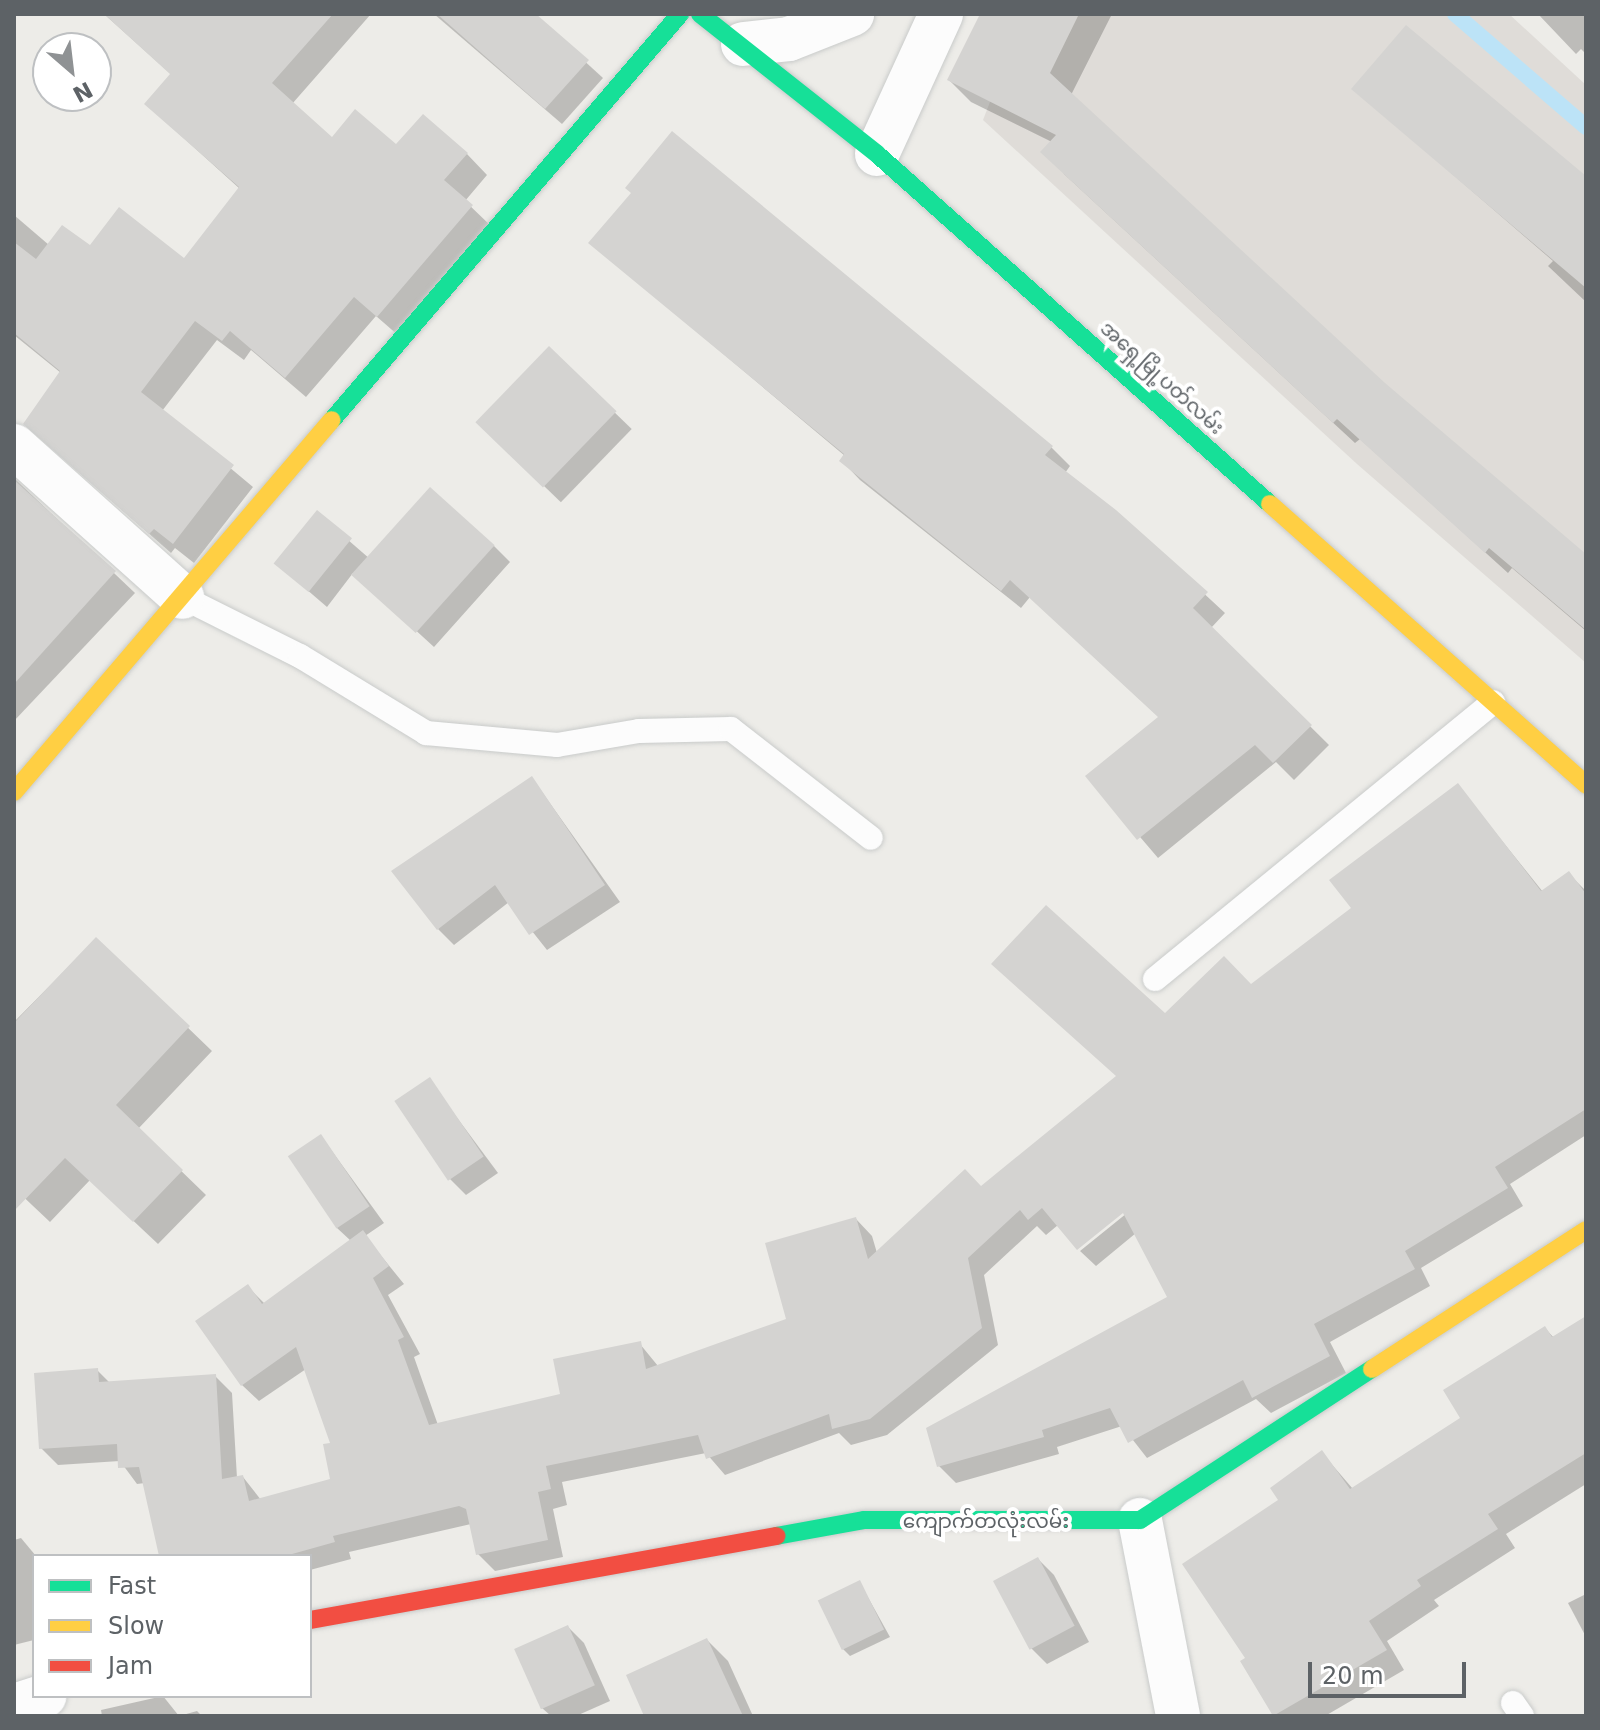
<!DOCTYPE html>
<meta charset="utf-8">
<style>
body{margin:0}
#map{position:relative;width:1600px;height:1730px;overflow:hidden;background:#edece8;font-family:"DejaVu Sans","Noto Sans Myanmar",sans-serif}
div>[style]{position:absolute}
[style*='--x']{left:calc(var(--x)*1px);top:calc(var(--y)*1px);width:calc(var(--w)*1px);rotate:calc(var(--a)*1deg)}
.education>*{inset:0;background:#dfdcd8}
.shadow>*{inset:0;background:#0003;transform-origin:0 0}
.stream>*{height:16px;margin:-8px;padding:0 8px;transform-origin:8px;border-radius:8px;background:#bce3f7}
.building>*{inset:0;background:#d4d3d1;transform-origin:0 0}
.roads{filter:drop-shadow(0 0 2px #c9cbca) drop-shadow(0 0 2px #c9cbca)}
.lane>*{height:24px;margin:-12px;padding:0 12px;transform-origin:12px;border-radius:12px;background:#fcfcfc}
.street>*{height:44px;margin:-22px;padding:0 22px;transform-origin:22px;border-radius:22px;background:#fcfcfc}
.fast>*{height:18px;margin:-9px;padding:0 9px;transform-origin:9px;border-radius:9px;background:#16e098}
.slow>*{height:18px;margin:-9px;padding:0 9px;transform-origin:9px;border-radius:9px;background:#ffcf43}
.jam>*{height:18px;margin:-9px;padding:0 9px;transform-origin:9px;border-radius:9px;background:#f24e42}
span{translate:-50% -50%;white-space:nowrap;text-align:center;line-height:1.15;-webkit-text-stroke:8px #fff;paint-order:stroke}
.street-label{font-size:20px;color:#5d6266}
.frame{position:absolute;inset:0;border:16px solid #5d6266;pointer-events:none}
.legend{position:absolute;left:32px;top:1554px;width:280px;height:144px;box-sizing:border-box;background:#fff;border:2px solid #bec0c2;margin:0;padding:10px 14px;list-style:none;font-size:24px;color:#5d6266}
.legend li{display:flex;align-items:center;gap:16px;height:40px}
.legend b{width:40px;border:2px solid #bec0c2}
.north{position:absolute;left:32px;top:32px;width:80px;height:80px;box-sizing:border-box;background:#fff;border:2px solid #bec0c2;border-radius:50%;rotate:152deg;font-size:22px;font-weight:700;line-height:32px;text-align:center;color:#5d6266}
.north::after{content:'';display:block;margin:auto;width:28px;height:36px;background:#8f9294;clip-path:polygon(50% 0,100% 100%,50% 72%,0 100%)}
.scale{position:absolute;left:1308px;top:1662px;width:158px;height:36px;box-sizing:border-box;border:4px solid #5d6266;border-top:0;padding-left:10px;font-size:24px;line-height:28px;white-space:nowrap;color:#5d6266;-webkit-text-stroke:6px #fff;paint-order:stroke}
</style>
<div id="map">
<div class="education">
<div style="clip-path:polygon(1024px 14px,1509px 14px,1586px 85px,1586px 663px,1357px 464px,983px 120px)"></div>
</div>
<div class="shadow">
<div style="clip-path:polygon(104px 14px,371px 14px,292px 104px,332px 139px,467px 154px,487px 175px,465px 201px,492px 227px,399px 336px,376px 316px,306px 397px,251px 350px,244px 360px,217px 340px,162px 411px,253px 487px,194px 563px,175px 548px,171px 553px,47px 444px,61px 373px,14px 335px,14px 215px,49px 245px,184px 261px,240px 189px,146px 104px,172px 75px)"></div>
<div style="clip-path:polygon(434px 14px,533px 14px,603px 78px,562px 124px)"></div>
<div style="clip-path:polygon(982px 14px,1112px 14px,1071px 95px,1383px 384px,1586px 556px,1586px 631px,1512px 568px,1508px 573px,1360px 439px,1355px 443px,1064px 174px,1052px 142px,971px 102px,949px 80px)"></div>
<div style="clip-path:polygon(1538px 14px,1586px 14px,1586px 54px,1581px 49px,1576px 54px)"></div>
<div style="clip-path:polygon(1354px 89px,1586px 179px,1586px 302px,1548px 266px,1553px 261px)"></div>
<div style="clip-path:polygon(591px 243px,1051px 447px,1070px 466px,1065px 473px,1115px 511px,1225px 613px,1211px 628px,1329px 745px,1294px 780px,1276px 762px,1158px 858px,1088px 776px,1160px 718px,1030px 597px,1021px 608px,860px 480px,841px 460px,845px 456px)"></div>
<div style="left:549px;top:349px;width:115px;height:102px;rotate:44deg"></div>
<div style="clip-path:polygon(14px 478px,135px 593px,14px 721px)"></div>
<div style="clip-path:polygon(317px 513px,370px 559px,494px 546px,510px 562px,434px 647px,353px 573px,327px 607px,277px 564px)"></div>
<div style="clip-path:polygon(532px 778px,620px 902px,547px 950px,509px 902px,454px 945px,438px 929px)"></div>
<div style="clip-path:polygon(1458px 786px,1543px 892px,1568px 873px,1586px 891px,1586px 1135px,1510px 1184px,1523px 1206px,1421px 1268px,1430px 1286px,1330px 1342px,1346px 1373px,1271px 1413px,1256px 1399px,1147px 1458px,1122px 1426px,1057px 1447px,1059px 1454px,956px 1483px,939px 1466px,1170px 1298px,1136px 1233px,1096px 1266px,1080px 1251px,1132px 1209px,1058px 1225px,1046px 1235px,1037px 1226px,984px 1275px,998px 1345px,887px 1435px,851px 1445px,839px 1433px,725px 1475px,706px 1453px,562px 1482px,567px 1505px,553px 1509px,563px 1557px,495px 1571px,478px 1554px,471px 1524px,349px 1552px,351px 1559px,310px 1570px,310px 1556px,161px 1556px,145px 1483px,137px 1484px,120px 1461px,58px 1465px,41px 1448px,97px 1370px,110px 1383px,215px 1376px,232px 1393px,237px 1478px,243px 1477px,261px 1500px,333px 1480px,333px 1444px,306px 1369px,259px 1401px,242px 1385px,248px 1287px,265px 1304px,351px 1241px,337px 1228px,321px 1136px,384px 1223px,365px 1236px,404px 1284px,388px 1295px,420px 1354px,414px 1357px,438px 1425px,562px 1395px,640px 1344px,658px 1366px,789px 1320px,856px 1219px,872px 1236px,877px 1253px,981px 1188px,1118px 1077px,1166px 1016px,1251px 986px,1354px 909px)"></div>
<div style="clip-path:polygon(96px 939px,212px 1051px,138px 1129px,206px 1195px,158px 1244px,90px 1180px,50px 1222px,14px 1188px,14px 1022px)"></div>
<div style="clip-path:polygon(429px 1080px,498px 1173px,466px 1195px,450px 1179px)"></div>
<div style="clip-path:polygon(1586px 1318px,1586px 1484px,1506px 1534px,1515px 1548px,1434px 1600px,1439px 1606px,1387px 1641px,1404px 1670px,1325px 1716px,1276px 1716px,1243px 1662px,1248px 1659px,1281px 1500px,1322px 1453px,1353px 1489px,1463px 1418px,1545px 1328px,1554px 1338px)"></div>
<div style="clip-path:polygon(21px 1538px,36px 1556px,34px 1640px,14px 1645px,14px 1540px)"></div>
<div style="clip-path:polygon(1038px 1559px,1054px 1575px,1089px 1642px,1047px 1664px,1031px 1648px,996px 1582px)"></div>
<div style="clip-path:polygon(860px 1583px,890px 1637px,850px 1656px,843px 1649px)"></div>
<div style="clip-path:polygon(1586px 1594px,1586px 1637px,1568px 1603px)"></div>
<div style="clip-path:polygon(568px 1627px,584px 1643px,610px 1701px,576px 1716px,551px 1716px,542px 1708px)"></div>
<div style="clip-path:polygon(707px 1640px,728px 1661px,753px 1716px,647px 1716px)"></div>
<div style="clip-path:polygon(163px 1696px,179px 1716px,197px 1711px,202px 1716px,102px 1716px,101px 1710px)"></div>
</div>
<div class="stream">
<div style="--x:1455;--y:14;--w:173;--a:40.8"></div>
</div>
<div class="building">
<div style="clip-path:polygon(104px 14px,333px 14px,272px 83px,332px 137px,355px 109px,396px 144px,423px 114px,468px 153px,444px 180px,473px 205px,377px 317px,354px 297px,285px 378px,230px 331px,222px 341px,195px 321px,141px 392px,234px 465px,173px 544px,154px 529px,149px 534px,23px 424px,60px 371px,14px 333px,14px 242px,36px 259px,62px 225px,90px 245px,119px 207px,184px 258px,239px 187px,144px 104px,170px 74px)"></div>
<div style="clip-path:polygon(437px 14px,536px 14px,589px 60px,545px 109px)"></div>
<div style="clip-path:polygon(980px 14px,1079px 14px,1050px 73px,1385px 383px,1586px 554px,1586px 630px,1489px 548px,1485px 553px,1337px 419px,1333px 423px,1040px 152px,1056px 135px,947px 80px)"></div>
<div style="clip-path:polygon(1406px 25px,1586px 176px,1586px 288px,1351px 89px)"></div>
<div style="clip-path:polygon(672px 131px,1053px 446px,1045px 455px,1116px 510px,1208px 592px,1193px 608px,1312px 725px,1273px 763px,1255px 745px,1137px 840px,1085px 776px,1158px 717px,1010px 580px,1001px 591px,839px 461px,844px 454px,588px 243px,631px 193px,625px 188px)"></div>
<div style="left:549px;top:346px;width:94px;height:106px;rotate:44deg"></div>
<div style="clip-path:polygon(14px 480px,116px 571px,14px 684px)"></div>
<div style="left:430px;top:487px;width:87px;height:118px;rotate:42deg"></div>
<div style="left:317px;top:510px;width:45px;height:69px;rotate:39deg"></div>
<div style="clip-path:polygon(532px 776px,605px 885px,529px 935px,495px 885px,437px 930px,391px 871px)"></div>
<div style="clip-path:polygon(1458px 783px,1541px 891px,1569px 871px,1586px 894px,1586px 1109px,1495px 1167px,1508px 1188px,1405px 1251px,1415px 1269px,1314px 1324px,1330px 1356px,1252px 1398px,1243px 1380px,1128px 1443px,1110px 1408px,1042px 1430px,1044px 1437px,937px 1467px,926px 1428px,1167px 1297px,1123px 1213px,1077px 1250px,1042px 1208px,1028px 1220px,1020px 1210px,968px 1258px,982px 1328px,870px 1419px,832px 1429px,829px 1414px,706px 1459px,698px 1435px,546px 1466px,551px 1489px,538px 1492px,548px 1540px,476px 1555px,466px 1509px,459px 1506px,333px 1536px,335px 1542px,285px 1556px,159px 1556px,139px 1467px,118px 1468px,117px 1444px,39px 1449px,34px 1373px,98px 1368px,99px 1382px,216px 1374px,222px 1479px,243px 1475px,249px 1501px,330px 1479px,323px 1444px,330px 1443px,296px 1347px,241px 1386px,195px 1321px,248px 1284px,262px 1304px,363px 1230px,389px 1266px,373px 1278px,404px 1337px,398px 1340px,429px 1425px,560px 1394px,553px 1359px,641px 1341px,646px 1369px,786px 1319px,765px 1243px,856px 1217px,868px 1259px,965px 1169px,981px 1186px,1116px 1076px,991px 964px,1046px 905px,1165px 1013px,1224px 956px,1251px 984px,1351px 908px,1329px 880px)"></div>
<div style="clip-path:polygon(96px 937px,190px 1026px,116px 1105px,183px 1170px,133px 1222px,65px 1158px,14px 1211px,14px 1023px)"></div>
<div style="left:430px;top:1077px;width:96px;height:43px;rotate:56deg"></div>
<div style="left:321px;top:1134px;width:87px;height:40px;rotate:56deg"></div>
<div style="clip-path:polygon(1586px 1316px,1586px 1453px,1488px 1514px,1498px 1529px,1417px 1580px,1421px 1586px,1369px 1621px,1387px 1650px,1273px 1716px,1240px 1661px,1245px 1658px,1182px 1564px,1278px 1500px,1270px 1488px,1322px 1450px,1350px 1489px,1460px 1418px,1443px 1390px,1545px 1326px,1552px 1337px)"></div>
<div style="left:1038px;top:1557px;width:78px;height:51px;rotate:62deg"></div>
<div style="left:860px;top:1580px;width:55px;height:47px;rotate:64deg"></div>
<div style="left:568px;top:1625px;width:66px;height:59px;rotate:66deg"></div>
<div style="clip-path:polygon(707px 1638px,743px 1716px,644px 1716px,626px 1675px)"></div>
</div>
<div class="roads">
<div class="lane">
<div style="--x:182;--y:597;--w:132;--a:26.6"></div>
<div style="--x:300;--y:656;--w:148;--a:31.4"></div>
<div style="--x:426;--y:733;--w:132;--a:5.2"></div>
<div style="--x:557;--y:745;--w:83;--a:-9.7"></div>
<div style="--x:639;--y:731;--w:92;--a:-1.2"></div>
<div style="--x:731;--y:729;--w:177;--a:37.9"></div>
<div style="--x:1155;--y:979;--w:437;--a:-39.3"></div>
<div style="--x:1513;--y:1703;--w:16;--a:55"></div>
</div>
<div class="street">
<div style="--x:743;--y:44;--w:46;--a:-6.2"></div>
<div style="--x:789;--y:39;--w:68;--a:-21.6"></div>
<div style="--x:877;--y:154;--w:154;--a:-65.4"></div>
<div style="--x:14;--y:446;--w:226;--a:41.9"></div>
<div style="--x:1140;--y:1520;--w:200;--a:79"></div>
<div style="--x:14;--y:1706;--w:32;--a:-18"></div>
</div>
<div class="fast">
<div style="--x:700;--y:14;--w:226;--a:38.3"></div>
<div style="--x:877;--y:154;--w:526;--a:41.69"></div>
<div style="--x:332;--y:420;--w:535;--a:-49.4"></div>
<div style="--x:776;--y:1536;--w:89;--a:-10.3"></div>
<div style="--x:864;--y:1520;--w:276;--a:0"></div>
<div style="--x:1140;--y:1520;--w:277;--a:-33.1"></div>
</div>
<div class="slow">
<div style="--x:1270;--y:504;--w:423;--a:41.6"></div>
<div style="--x:14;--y:792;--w:489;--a:-49.5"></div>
<div style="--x:1372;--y:1369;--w:255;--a:-33"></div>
</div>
<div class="jam">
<div style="--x:310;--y:1620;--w:474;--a:-10.2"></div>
</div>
</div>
<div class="street-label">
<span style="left:1162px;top:378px;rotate:42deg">အရှေ့မြို့ပတ်လမ်း</span>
<span style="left:986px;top:1521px">ကျောက်တလုံးလမ်း</span>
</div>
<div class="frame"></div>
<ul class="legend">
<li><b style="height:10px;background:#16e098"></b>Fast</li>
<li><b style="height:10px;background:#ffcf43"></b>Slow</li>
<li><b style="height:10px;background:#f24e42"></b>Jam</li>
</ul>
<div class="north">N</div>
<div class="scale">20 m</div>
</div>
